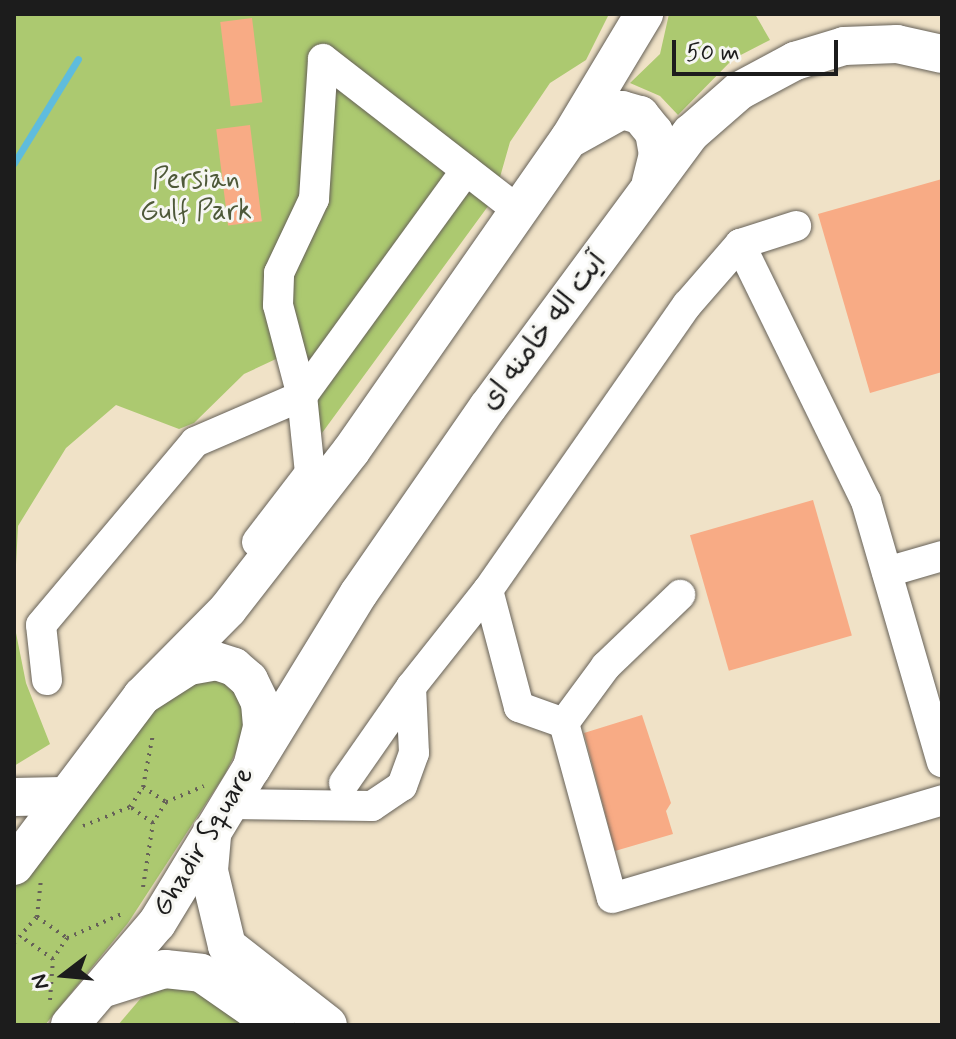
<!DOCTYPE html>
<meta charset="utf-8">
<style>
body{margin:0}
#map{position:relative;width:956px;height:1039px;overflow:hidden;background:#f0e2c7;font-family:Mynerve,"Playpen Sans Arabic",sans-serif}
div>[style]{position:absolute}
[style*='--x']{left:calc(var(--x)*1px);top:calc(var(--y)*1px);width:calc(var(--w)*1px);rotate:calc(var(--a)*1deg)}
.green>*{inset:0;background:#acc970}
.stream>*{height:7px;margin:-3.5px;padding:0 3.5px;transform-origin:3.5px;border-radius:3.5px;background:#5fbcdd}
.building>*{inset:0;background:#f8ab85;transform-origin:0 0}
.path>*{height:4px;margin-top:-2px;transform-origin:0;background:repeating-linear-gradient(90deg,#666158 0 2px,transparent 0 8px)}
.roads{filter:drop-shadow(0 0 2px #666158) drop-shadow(0 0 2px #666158)}
.minor>*{height:30px;margin:-15px;padding:0 15px;transform-origin:15px;border-radius:15px;background:#fff}
.major>*{height:38px;margin:-19px;padding:0 19px;transform-origin:19px;border-radius:19px;background:#fff}
span{translate:-50% -50%;white-space:nowrap;text-align:center;line-height:1.15;-webkit-text-stroke:6px #f6f6f2;paint-order:stroke}
.park-label{font-size:28px;color:#4e5939}
.street-label{font-size:28px;color:#1c1c1c}
.frame{position:absolute;inset:0;border:16px solid #1c1c1c;pointer-events:none}
.north{position:absolute;left:24px;top:935px;width:80px;height:80px;-webkit-text-stroke:6px #f6f6f2;paint-order:stroke;rotate:254deg;font-size:22px;font-weight:700;line-height:32px;text-align:center;color:#1c1c1c}
.north::after{content:'';display:block;margin:auto;width:28px;height:36px;background:#1c1c1c;clip-path:polygon(50% 0,100% 100%,50% 72%,0 100%)}
.scale{position:absolute;left:672px;top:40px;width:166px;height:36px;box-sizing:border-box;border:4px solid #1c1c1c;border-top:0;padding-left:10px;font-size:24px;line-height:28px;white-space:nowrap;color:#1c1c1c;-webkit-text-stroke:6px #f6f6f2;paint-order:stroke}
</style>
<div id="map">
<div class="green">
<div style="clip-path:polygon(14px 14px,609px 14px,586px 60px,550px 83px,510px 142px,494px 198px,322px 433px,298px 358px,276px 359px,244px 374px,194px 423px,179px 429px,116px 405px,66px 448px,18px 526px,14px 603px)"></div>
<div style="clip-path:polygon(669px 14px,755px 14px,770px 40px,733px 59px,678px 115px,660px 96px,630px 83px,660px 54px)"></div>
<div style="clip-path:polygon(14px 623px,26px 683px,50px 744px,14px 766px)"></div>
<div style="clip-path:polygon(198px 676px,224px 679px,242px 702px,244px 736px,225px 774px,128px 923px,45px 1025px,14px 1025px,14px 882px,166px 694px)"></div>
<div style="clip-path:polygon(165px 984px,193px 988px,253px 1025px,118px 1025px,141px 998px)"></div>
</div>
<div class="stream">
<div style="--x:14;--y:163;--w:122;--a:-58.4"></div>
</div>
<div class="building">
<div style="left:252px;top:18px;width:85px;height:32px;rotate:83deg"></div>
<div style="left:250px;top:125px;width:97px;height:34px;rotate:83deg"></div>
<div style="clip-path:polygon(942px 179px,942px 372px,870px 393px,818px 214px)"></div>
<div style="left:813px;top:500px;width:141px;height:128px;rotate:74deg"></div>
<div style="clip-path:polygon(642px 715px,671px 803px,666px 811px,673px 834px,615px 851px,584px 733px)"></div>
</div>
<div class="path">
<div style="--x:143;--y:787;--w:54;--a:-79.3"></div>
<div style="--x:166;--y:802;--w:41;--a:-22.8"></div>
<div style="--x:83;--y:826;--w:51;--a:-22"></div>
<div style="--x:130;--y:807;--w:24;--a:-57"></div>
<div style="--x:143;--y:787;--w:27;--a:33"></div>
<div style="--x:166;--y:802;--w:25;--a:122"></div>
<div style="--x:153;--y:823;--w:28;--a:-145"></div>
<div style="--x:143;--y:887;--w:65;--a:-81.1"></div>
<div style="--x:37;--y:917;--w:38;--a:-84"></div>
<div style="--x:67;--y:938;--w:62;--a:-23.7"></div>
<div style="--x:14;--y:943;--w:35;--a:-49"></div>
<div style="--x:37;--y:917;--w:37;--a:35"></div>
<div style="--x:67;--y:938;--w:25;--a:124"></div>
<div style="--x:53;--y:959;--w:37;--a:-145"></div>
<div style="--x:50;--y:1000;--w:41;--a:-85.8"></div>
</div>
<div class="roads">
<div class="minor">
<div style="--x:740;--y:244;--w:286;--a:63.9"></div>
<div style="--x:866;--y:501;--w:272;--a:73.8"></div>
<div style="--x:257;--y:542;--w:87;--a:-52.5"></div>
<div style="--x:310;--y:473;--w:77;--a:-95.9"></div>
<div style="--x:302;--y:396;--w:94;--a:-104.8"></div>
<div style="--x:278;--y:305;--w:32;--a:-88"></div>
<div style="--x:279;--y:273;--w:82;--a:-64.7"></div>
<div style="--x:314;--y:199;--w:140;--a:-86.3"></div>
<div style="--x:323;--y:59;--w:249;--a:37.8"></div>
<div style="--x:887;--y:572;--w:57;--a:-16.2"></div>
<div style="--x:488;--y:590;--w:121;--a:75.2"></div>
<div style="--x:519;--y:707;--w:48;--a:19.6"></div>
<div style="--x:564;--y:723;--w:181;--a:74.7"></div>
<div style="--x:612;--y:898;--w:344;--a:-16.5"></div>
<div style="--x:47;--y:680;--w:55;--a:-96.2"></div>
<div style="--x:41;--y:625;--w:239;--a:-49.9"></div>
<div style="--x:195;--y:442;--w:116;--a:-23.3"></div>
<div style="--x:302;--y:396;--w:279;--a:-54"></div>
<div style="--x:564;--y:723;--w:71;--a:-53.6"></div>
<div style="--x:606;--y:666;--w:103;--a:-43.8"></div>
<div style="--x:344;--y:783;--w:117;--a:-55.1"></div>
<div style="--x:231;--y:804;--w:141;--a:0.8"></div>
<div style="--x:372;--y:806;--w:36;--a:-34"></div>
<div style="--x:402;--y:786;--w:35;--a:-70"></div>
<div style="--x:414;--y:753;--w:66;--a:-92.6"></div>
<div style="--x:411;--y:687;--w:124;--a:-51.6"></div>
<div style="--x:488;--y:590;--w:348;--a:-55.1"></div>
<div style="--x:687;--y:305;--w:81;--a:-49"></div>
<div style="--x:740;--y:244;--w:59;--a:-17.8"></div>
</div>
<div class="major">
<div style="--x:573;--y:137;--w:56;--a:-28.9"></div>
<div style="--x:622;--y:110;--w:19;--a:16"></div>
<div style="--x:640;--y:115;--w:22;--a:51"></div>
<div style="--x:654;--y:132;--w:22;--a:80"></div>
<div style="--x:658;--y:154;--w:30;--a:104"></div>
<div style="--x:142;--y:696;--w:122;--a:-45.3"></div>
<div style="--x:228;--y:609;--w:200;--a:-52.1"></div>
<div style="--x:351;--y:451;--w:381;--a:-55.1"></div>
<div style="--x:569;--y:139;--w:146;--a:-59"></div>
<div style="--x:251;--y:769;--w:206;--a:-58.5"></div>
<div style="--x:359;--y:593;--w:226;--a:-55.3"></div>
<div style="--x:488;--y:407;--w:341;--a:-53.5"></div>
<div style="--x:691;--y:133;--w:64;--a:-41.2"></div>
<div style="--x:739;--y:91;--w:64;--a:-28.2"></div>
<div style="--x:795;--y:61;--w:51;--a:-17"></div>
<div style="--x:844;--y:46;--w:53;--a:-2.2"></div>
<div style="--x:897;--y:44;--w:46;--a:12.5"></div>
<div style="--x:14;--y:797;--w:48;--a:-1.2"></div>
<div style="--x:212;--y:836;--w:35;--a:95"></div>
<div style="--x:209;--y:871;--w:77;--a:76.5"></div>
<div style="--x:227;--y:946;--w:128;--a:38"></div>
<div style="--x:14;--y:866;--w:213;--a:-53"></div>
<div style="--x:142;--y:696;--w:56;--a:-32.6"></div>
<div style="--x:189;--y:666;--w:27;--a:-10"></div>
<div style="--x:216;--y:661;--w:19;--a:18"></div>
<div style="--x:234;--y:667;--w:20;--a:41"></div>
<div style="--x:249;--y:680;--w:25;--a:64"></div>
<div style="--x:260;--y:703;--w:24;--a:85"></div>
<div style="--x:262;--y:727;--w:41;--a:104"></div>
<div style="--x:252;--y:767;--w:183;--a:121.3"></div>
<div style="--x:157;--y:923;--w:134;--a:130.5"></div>
<div style="--x:104;--y:988;--w:64;--a:-17.3"></div>
<div style="--x:165;--y:969;--w:36;--a:6"></div>
<div style="--x:201;--y:973;--w:91;--a:34.7"></div>
</div>
</div>
<div class="park-label">
<span style="left:196px;top:196px">Persian<br>Gulf Park</span>
</div>
<div class="street-label">
<span style="left:544px;top:332px;rotate:-53deg">آیت اله خامنه ای</span>
<span style="left:204px;top:842px;rotate:-59deg">Ghadir Square</span>
</div>
<div class="frame"></div>
<div class="north">N</div>
<div class="scale">50 m</div>
</div>
